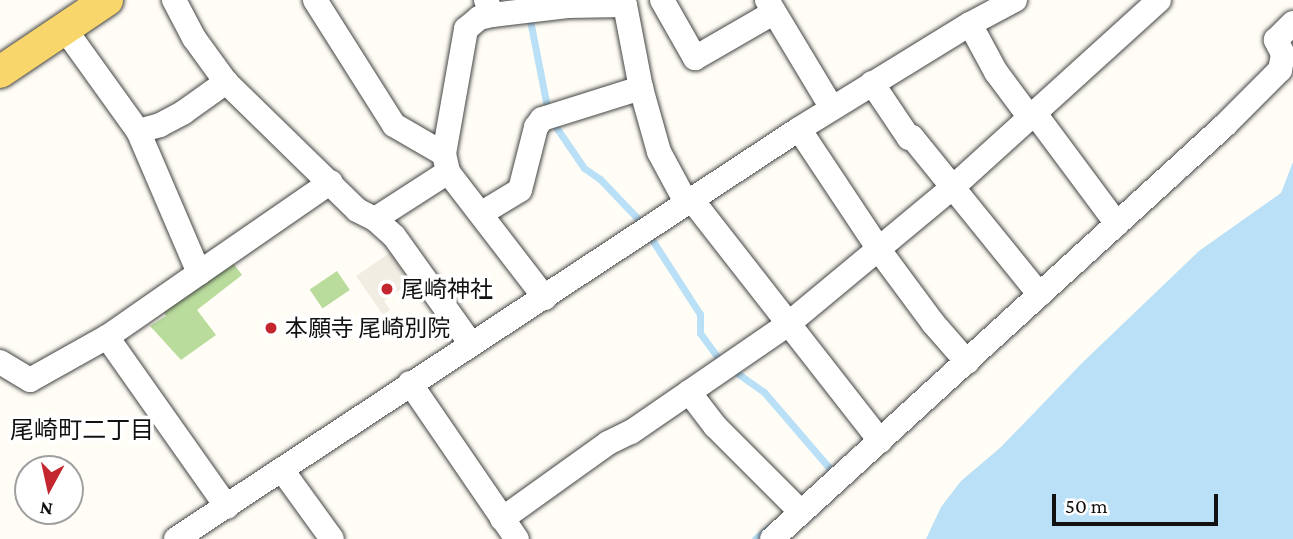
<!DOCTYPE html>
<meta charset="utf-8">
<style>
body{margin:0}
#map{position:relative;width:1293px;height:539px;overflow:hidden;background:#fffdf5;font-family:"Crimson Pro","Noto Sans JP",serif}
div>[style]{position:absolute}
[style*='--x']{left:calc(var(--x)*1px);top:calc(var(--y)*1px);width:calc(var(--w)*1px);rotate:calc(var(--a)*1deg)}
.forest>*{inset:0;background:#b9dc9c;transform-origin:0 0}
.plaza>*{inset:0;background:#f1ede2}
.water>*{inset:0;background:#b9e0f7}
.stream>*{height:7px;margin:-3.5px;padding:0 3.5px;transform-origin:3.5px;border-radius:3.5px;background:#b9e0f7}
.roads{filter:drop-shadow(0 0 2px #444) drop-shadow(0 0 2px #444)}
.minor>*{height:24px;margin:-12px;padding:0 12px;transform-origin:12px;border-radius:12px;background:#fff}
.major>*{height:32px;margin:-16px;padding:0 16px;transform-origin:16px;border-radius:16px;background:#f9d66b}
.dots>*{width:19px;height:19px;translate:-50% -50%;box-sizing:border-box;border:4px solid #fff;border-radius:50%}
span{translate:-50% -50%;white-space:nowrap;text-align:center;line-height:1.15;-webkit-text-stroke:7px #fff;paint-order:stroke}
.poi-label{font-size:23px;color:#111}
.left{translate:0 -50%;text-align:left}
.neighbourhood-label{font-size:24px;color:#111}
.north{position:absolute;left:14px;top:455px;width:70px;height:70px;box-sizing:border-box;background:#fff;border:2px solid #a0a0a0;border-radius:50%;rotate:188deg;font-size:19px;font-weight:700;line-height:28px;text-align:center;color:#111}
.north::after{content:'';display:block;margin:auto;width:24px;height:32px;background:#c4262e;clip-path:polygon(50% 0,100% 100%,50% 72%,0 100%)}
.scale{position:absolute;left:1052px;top:494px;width:166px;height:32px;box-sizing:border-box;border:4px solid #111;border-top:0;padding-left:9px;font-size:21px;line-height:24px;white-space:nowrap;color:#111;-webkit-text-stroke:5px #fff;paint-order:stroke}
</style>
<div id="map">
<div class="forest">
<div style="clip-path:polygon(230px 259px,242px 275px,197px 310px,216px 335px,181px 360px,150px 326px,166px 316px,160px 305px)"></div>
<div style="left:337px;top:271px;width:23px;height:33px;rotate:56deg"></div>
</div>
<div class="plaza">
<div style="clip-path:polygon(391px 252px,410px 283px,384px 301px,390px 310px,383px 315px,356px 276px)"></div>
</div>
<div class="water">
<div style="clip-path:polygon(1293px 162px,1293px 539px,926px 539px,941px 507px,961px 481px,1001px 447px,1082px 363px,1199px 251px,1281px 193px)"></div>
</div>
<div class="stream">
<div style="--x:529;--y:15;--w:94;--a:78.9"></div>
<div style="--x:547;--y:107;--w:22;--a:66"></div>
<div style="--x:556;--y:127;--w:50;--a:55.7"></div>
<div style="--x:584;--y:168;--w:19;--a:35"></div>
<div style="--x:600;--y:179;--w:58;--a:46.4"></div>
<div style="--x:640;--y:221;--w:111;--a:57.2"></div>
<div style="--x:700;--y:314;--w:19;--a:90"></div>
<div style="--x:700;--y:333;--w:34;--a:54"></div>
<div style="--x:720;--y:361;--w:54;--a:35.2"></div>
<div style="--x:764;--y:392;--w:104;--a:49.3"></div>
<div style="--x:832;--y:471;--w:8;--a:140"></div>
<div style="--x:755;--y:539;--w:17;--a:-40"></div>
</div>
<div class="roads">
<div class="minor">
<div style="--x:174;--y:0;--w:43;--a:62.2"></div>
<div style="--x:194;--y:38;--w:54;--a:54"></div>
<div style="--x:226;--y:82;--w:183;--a:44.3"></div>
<div style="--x:357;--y:210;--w:20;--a:27"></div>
<div style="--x:375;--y:219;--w:25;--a:42"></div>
<div style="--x:394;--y:236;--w:133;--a:54.5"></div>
<div style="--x:315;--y:0;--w:148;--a:57.7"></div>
<div style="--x:394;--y:125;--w:58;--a:30.1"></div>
<div style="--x:444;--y:154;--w:18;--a:77"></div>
<div style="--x:448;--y:172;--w:159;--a:52.4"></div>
<div style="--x:486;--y:0;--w:16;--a:68"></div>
<div style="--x:492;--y:15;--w:76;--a:-6.8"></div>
<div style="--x:567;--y:6;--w:58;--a:-1"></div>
<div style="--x:625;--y:5;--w:85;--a:79.1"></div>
<div style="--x:641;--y:88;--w:66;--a:74.3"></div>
<div style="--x:659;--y:152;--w:59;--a:61.7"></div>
<div style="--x:662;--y:0;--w:67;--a:60.4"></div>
<div style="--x:695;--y:58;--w:90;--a:-30"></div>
<div style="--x:767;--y:0;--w:126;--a:59"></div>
<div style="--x:970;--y:24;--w:55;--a:61.6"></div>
<div style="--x:996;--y:72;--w:59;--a:53.3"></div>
<div style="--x:872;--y:83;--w:66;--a:56.1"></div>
<div style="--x:909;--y:138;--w:3;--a:-18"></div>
<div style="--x:912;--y:137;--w:203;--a:51"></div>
<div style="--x:1036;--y:115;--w:136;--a:53.4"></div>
<div style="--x:799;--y:129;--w:150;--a:56.4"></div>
<div style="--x:882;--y:254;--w:86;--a:53.5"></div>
<div style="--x:933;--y:323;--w:52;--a:48.9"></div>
<div style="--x:138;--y:131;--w:23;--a:-15"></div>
<div style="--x:160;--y:125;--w:27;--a:-28"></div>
<div style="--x:184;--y:112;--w:52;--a:-35.5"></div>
<div style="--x:444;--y:154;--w:127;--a:-80"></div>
<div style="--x:466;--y:29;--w:17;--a:-40"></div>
<div style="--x:479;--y:18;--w:13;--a:-13"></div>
<div style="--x:692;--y:200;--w:306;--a:52"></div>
<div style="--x:482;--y:213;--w:44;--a:-31.2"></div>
<div style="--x:520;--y:190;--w:65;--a:-75.7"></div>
<div style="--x:536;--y:127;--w:10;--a:-53"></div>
<div style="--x:542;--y:119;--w:104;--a:-17.4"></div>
<div style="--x:375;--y:219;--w:87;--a:-32.8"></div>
<div style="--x:199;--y:273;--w:160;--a:-34.6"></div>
<div style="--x:107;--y:337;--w:208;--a:54.8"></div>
<div style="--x:0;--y:362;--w:35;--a:31"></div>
<div style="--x:30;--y:380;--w:88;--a:-29.2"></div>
<div style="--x:107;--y:337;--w:112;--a:-34.8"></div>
<div style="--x:199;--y:273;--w:155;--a:-113.2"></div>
<div style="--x:138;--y:131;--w:127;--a:-125.7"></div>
<div style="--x:410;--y:383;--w:189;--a:55.6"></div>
<div style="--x:689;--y:392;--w:43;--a:52.6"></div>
<div style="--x:715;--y:426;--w:122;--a:45"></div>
<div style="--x:282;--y:470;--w:85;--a:54.1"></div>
<div style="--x:502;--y:519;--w:130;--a:-35.6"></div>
<div style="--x:608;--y:443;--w:25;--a:-26"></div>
<div style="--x:631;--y:432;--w:191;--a:-34.5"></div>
<div style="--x:788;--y:324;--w:214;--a:-39.7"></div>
<div style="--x:953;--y:187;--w:278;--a:-42.2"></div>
<div style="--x:176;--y:539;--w:746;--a:-33.35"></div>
<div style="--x:799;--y:129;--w:201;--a:-31.6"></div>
<div style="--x:970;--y:24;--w:51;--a:-28.1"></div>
<div style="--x:772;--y:539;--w:614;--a:-42.42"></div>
<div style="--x:1225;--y:125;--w:78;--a:-45"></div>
<div style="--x:1280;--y:70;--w:16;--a:-79"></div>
<div style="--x:1283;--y:54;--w:16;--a:-117"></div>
<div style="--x:1276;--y:40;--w:24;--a:-45"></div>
</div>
<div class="major">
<div style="--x:0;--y:72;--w:129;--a:-33.9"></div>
</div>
</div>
<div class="dots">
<div style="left:387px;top:289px;background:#c4262e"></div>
<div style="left:271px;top:328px;background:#c4262e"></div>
</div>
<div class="poi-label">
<span class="left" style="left:401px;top:289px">尾崎神社</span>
<span class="left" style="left:285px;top:328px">本願寺 尾崎別院</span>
</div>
<div class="neighbourhood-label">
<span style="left:82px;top:430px">尾崎町二丁目</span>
</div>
<div class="north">N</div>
<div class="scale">50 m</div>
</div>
